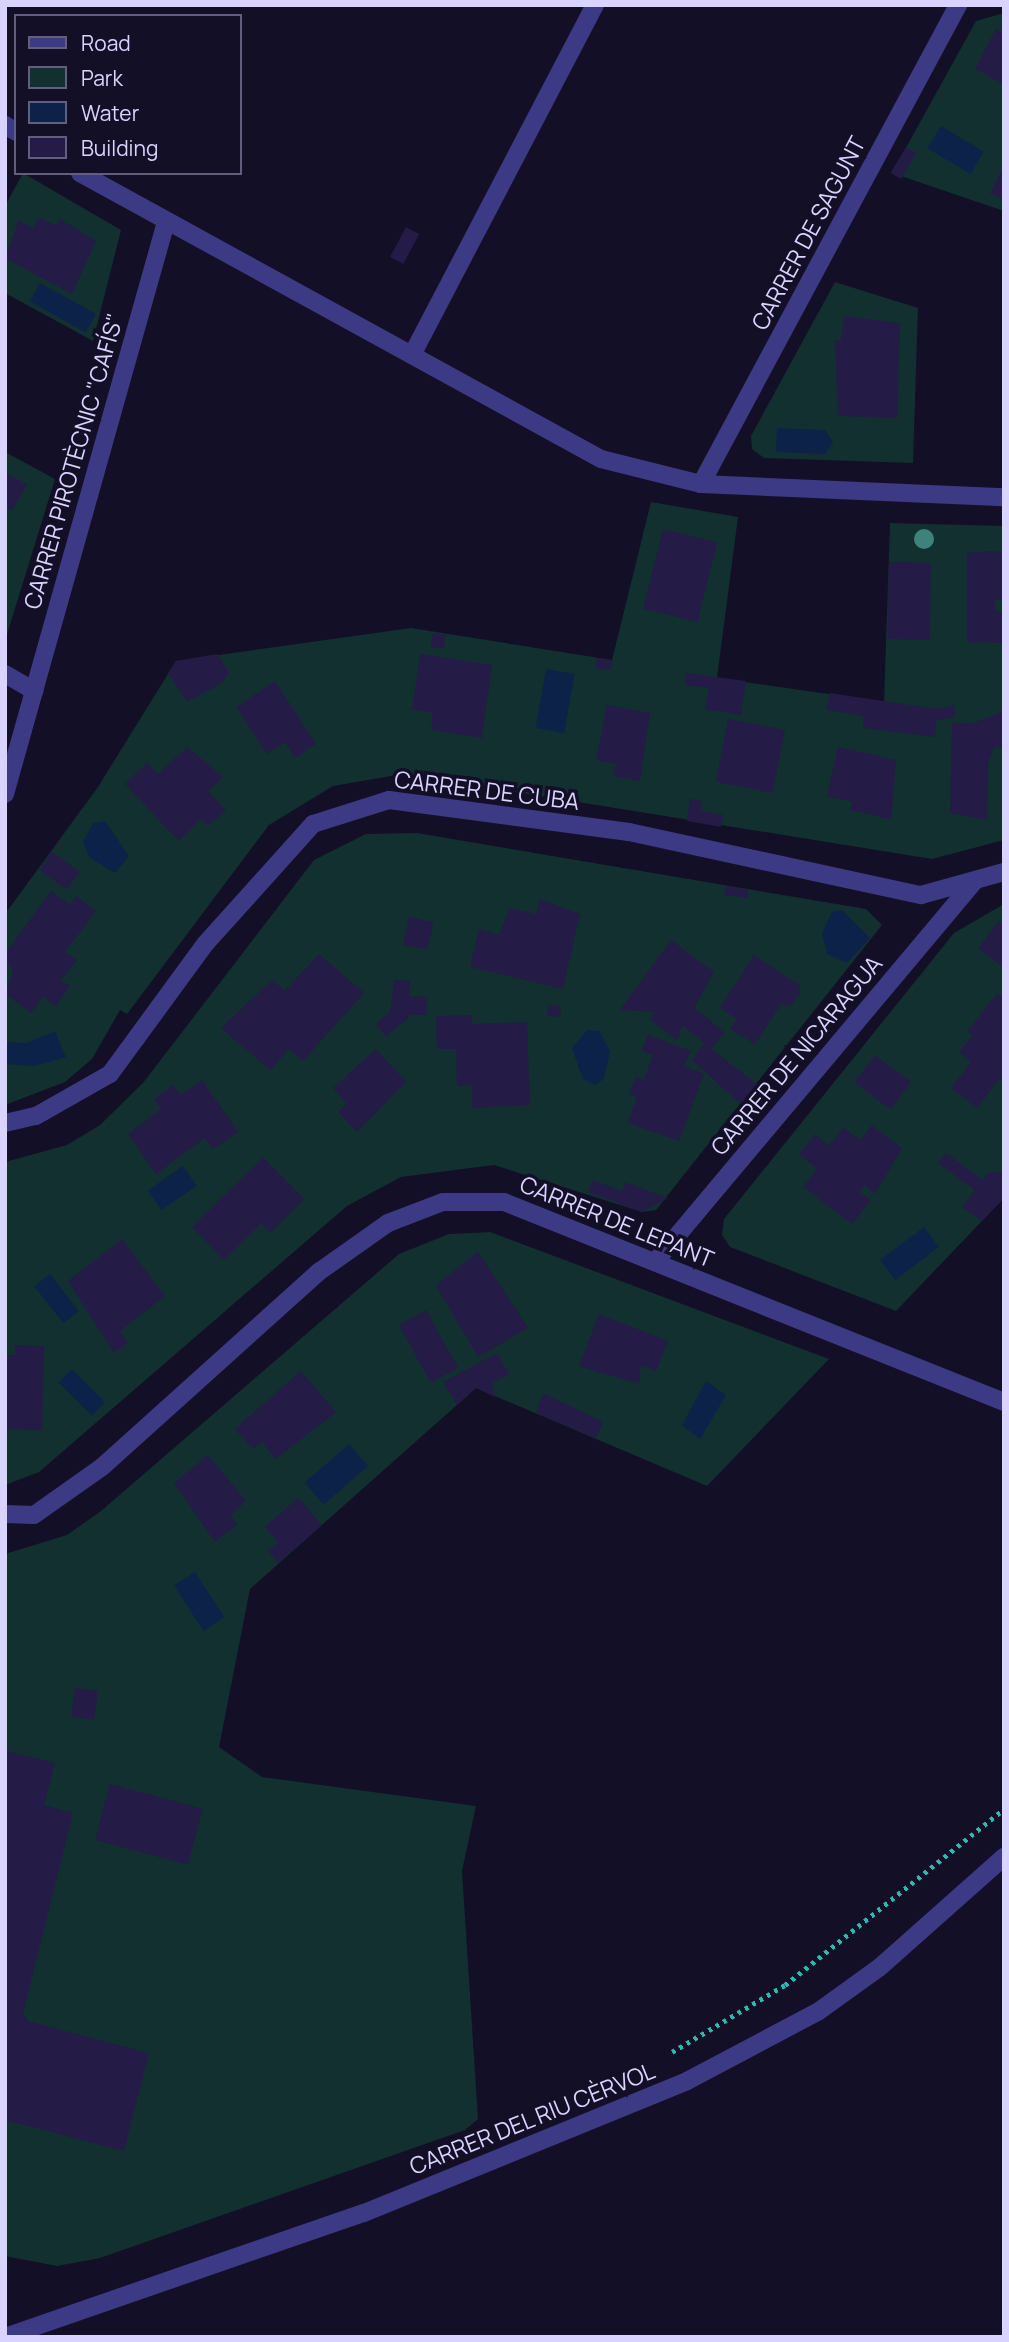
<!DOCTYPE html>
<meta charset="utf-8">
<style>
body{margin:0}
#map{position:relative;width:1009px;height:2342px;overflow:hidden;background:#130f26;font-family:Manrope,sans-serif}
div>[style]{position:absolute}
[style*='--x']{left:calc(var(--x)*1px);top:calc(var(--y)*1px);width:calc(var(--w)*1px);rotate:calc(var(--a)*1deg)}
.green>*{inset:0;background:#12302f}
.water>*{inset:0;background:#0c2248;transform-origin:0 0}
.building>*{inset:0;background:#241b47;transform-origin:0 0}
.path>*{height:4.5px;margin-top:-2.25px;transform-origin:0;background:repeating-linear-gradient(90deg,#2fb8b0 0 3.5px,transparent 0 8.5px)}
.minor>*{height:18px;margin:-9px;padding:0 9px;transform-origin:9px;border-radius:9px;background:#3d3a85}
.trees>*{width:20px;height:20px;margin:-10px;border-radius:50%;background:#3d827b}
span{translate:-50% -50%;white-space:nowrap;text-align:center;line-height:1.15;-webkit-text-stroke:7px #130f26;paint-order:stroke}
.street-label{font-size:23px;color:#d9d4ff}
.frame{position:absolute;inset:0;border:7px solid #d9d4ff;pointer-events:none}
.legend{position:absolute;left:14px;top:14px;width:228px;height:161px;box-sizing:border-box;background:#130f26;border:2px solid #625e7d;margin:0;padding:9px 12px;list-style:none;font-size:21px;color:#d9d4ff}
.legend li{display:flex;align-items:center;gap:14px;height:35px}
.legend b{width:35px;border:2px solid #625e7d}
</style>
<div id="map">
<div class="green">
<div style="clip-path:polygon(1004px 13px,1004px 211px,892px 173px,976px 21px)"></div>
<div style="clip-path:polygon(23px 173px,121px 230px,93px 341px,5px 293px,5px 206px)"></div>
<div style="clip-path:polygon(835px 282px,918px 308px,913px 463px,764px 458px,752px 449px,751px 436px)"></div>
<div style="clip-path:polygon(5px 452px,55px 479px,5px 641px)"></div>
<div style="clip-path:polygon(651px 502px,738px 517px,717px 678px,884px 702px,890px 523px,1004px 526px,1004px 840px,932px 859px,448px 781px,397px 775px,333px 786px,269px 825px,127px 1014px,120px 1010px,92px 1059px,65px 1082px,5px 1105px,5px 914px,98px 787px,176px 661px,411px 628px,612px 660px)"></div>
<div style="clip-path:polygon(417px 833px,866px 909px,882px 925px,656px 1210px,642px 1212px,494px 1165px,401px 1177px,347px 1206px,39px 1472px,5px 1485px,5px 1162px,67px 1145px,100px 1125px,143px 1083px,314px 860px,366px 834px)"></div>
<div style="clip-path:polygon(1004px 904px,1004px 1198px,896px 1311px,730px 1247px,722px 1235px,724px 1219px,954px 933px)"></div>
<div style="clip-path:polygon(490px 1232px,829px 1359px,707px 1486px,476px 1388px,250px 1589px,219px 1747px,262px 1777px,476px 1806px,462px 1871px,478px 2119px,465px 2130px,100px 2258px,57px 2266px,5px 2256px,5px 1554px,67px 1535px,101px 1511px,399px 1254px,449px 1234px)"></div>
</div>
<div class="water">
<div style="left:941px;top:126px;width:50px;height:26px;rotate:31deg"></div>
<div style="left:40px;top:283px;width:64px;height:21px;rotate:29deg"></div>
<div style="clip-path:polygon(777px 428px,825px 430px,833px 442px,825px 454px,776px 452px)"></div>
<div style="left:546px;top:669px;width:29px;height:60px;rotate:10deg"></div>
<div style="clip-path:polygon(105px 821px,129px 856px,115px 873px,90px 858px,83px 842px,93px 823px)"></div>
<div style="clip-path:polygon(842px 910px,870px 938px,847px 963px,827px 954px,822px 933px,832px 912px)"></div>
<div style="clip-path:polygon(587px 1030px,599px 1031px,610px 1051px,604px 1079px,595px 1085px,583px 1079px,572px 1048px)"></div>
<div style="clip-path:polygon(55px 1031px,66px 1057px,35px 1066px,5px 1064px,5px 1042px,27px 1043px)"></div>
<div style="left:183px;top:1166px;width:24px;height:43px;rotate:55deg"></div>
<div style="left:924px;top:1227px;width:25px;height:55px;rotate:53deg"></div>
<div style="left:50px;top:1274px;width:47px;height:20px;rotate:52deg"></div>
<div style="left:72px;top:1369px;width:47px;height:19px;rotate:45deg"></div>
<div style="clip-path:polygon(706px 1381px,726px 1395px,700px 1439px,682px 1425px)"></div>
<div style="left:349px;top:1444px;width:29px;height:59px;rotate:49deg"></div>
<div style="left:195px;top:1572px;width:54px;height:25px;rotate:57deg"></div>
</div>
<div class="building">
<div style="clip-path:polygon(996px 29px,1004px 33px,1004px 84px,975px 69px)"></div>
<div style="left:906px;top:147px;width:12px;height:30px;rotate:31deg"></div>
<div style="clip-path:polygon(1004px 167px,1004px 200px,990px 193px)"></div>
<div style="clip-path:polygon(39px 217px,56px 226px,60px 219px,96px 241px,72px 294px,5px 258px,19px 220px,33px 228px)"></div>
<div style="left:406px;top:227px;width:15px;height:34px;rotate:28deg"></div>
<div style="clip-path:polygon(844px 316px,900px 323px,897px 418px,838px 416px,835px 340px,841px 340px)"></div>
<div style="clip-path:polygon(5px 473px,27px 484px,12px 511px,5px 507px)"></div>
<div style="left:663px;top:529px;width:56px;height:82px;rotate:14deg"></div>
<div style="clip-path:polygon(989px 551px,1004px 552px,1004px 600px,995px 599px,995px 611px,1004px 611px,1004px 643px,967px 642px,967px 553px)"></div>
<div style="left:889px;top:562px;width:42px;height:77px;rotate:1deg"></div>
<div style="left:433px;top:633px;width:13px;height:14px;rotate:9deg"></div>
<div style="clip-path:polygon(217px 654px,229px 672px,223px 682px,187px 702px,168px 673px,176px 661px)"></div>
<div style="clip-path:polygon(420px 654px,492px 665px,482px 738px,431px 730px,433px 713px,412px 710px)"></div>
<div style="clip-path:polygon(597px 658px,612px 661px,611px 670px,595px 668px)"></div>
<div style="clip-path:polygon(686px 673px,746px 681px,741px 715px,705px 709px,709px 688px,685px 685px)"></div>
<div style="clip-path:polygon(275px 681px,316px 744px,295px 758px,285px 742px,267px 754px,236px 707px)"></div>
<div style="clip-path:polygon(830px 693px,936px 709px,955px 705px,954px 717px,936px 721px,935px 737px,863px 728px,864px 716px,827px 710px)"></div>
<div style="clip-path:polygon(607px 705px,650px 713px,640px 781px,613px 776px,616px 764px,596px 760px)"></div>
<div style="clip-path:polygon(1004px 711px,1004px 748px,994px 747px,988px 764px,987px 820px,950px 813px,952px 723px,971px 724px)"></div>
<div style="left:728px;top:719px;width:58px;height:64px;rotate:11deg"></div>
<div style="clip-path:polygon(187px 747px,223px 777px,208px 791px,226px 810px,208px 826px,201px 819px,179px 841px,125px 784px,147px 763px,158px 774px)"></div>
<div style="clip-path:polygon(838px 747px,896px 760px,891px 819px,850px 810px,852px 802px,827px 796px)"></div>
<div style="clip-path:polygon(690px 799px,702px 801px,701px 811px,723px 815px,721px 827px,687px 821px)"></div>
<div style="left:52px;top:852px;width:34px;height:22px;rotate:36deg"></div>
<div style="clip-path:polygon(726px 886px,748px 890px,747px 898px,724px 895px)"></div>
<div style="clip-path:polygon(51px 891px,70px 905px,76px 896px,96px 911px,65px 952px,77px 960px,61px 980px,70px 986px,56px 1006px,43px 996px,31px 1013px,5px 994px,13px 971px,5px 954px)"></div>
<div style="clip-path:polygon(540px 899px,580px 914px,563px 989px,470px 967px,479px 929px,499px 935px,510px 908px,536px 914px)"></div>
<div style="left:409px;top:917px;width:25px;height:28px;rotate:12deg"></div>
<div style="clip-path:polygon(999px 921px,1004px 925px,1004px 968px,978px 948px)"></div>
<div style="clip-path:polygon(671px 940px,714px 972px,694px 1008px,725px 1032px,711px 1049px,758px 1085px,743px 1106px,692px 1060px,704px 1043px,683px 1026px,677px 1040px,651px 1020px,654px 1012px,620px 1010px)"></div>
<div style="clip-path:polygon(319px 954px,364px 993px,303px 1061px,289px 1049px,270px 1070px,221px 1028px,272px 980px,285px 991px)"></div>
<div style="clip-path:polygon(754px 955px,799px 985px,801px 993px,790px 1006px,781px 1004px,755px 1044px,730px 1029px,737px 1019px,720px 1008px)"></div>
<div style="clip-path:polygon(394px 980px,410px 981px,409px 996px,427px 997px,427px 1015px,411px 1015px,386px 1037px,376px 1024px,390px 1012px)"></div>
<div style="clip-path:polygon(998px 993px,1004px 998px,1004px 1083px,999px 1079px,977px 1108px,951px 1088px,971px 1062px,959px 1052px,973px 1035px,967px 1031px)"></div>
<div style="left:548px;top:1005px;width:13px;height:11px;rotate:4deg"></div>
<div style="clip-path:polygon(472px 1015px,472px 1024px,527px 1022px,530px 1105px,472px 1108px,472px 1085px,457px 1086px,456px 1049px,437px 1049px,436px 1016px)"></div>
<div style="clip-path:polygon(648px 1035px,691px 1051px,684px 1066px,704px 1074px,679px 1141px,628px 1123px,637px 1097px,629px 1095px,636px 1077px,644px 1080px,653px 1055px,642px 1051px)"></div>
<div style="clip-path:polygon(376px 1049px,406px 1082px,357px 1132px,338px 1112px,347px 1104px,333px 1088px)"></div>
<div style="left:875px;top:1055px;width:45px;height:34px;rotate:37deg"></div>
<div style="clip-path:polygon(202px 1080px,238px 1132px,213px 1149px,205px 1138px,156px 1174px,128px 1134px,161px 1109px,154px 1099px,173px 1085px,181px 1095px)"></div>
<div style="clip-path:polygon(872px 1125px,902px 1148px,875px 1194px,864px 1185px,860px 1192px,871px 1200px,852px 1224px,803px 1187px,817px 1169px,799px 1154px,815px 1134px,829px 1146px,843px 1127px,860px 1140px)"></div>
<div style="clip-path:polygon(946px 1153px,983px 1180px,988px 1173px,1004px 1172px,1004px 1198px,982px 1221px,962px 1207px,975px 1190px,938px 1163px)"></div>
<div style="clip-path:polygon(263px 1157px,304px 1199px,270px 1233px,261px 1223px,224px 1260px,192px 1227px)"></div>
<div style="clip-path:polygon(592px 1180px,622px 1191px,625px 1182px,668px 1198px,642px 1212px,588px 1192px)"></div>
<div style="clip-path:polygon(122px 1239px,165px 1296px,120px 1331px,128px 1343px,114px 1353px,68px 1281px)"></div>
<div style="clip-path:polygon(478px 1252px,528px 1328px,478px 1357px,436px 1285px)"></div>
<div style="left:426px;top:1310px;width:66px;height:31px;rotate:61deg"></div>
<div style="clip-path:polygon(599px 1314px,668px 1341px,656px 1371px,641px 1365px,639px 1384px,579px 1366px)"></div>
<div style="clip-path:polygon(15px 1345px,44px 1346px,42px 1430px,5px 1429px,5px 1355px,16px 1355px)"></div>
<div style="clip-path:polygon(497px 1353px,509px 1374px,492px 1383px,495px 1397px,476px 1388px,457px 1405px,443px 1382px)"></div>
<div style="clip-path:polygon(301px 1371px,336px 1412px,276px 1459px,262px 1442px,253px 1449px,235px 1429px)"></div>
<div style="clip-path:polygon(543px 1393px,603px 1422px,596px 1438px,536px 1413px)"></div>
<div style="clip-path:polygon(208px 1455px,246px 1501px,230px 1515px,237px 1524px,215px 1542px,174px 1483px)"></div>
<div style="clip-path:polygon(298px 1498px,322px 1525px,278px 1563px,268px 1551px,278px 1542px,265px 1527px)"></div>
<div style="left:75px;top:1688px;width:23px;height:29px;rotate:7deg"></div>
<div style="clip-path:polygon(5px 1751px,55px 1763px,44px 1805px,73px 1813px,23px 2013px,28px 2021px,149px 2053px,124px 2151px,5px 2120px)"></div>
<div style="left:110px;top:1784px;width:96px;height:58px;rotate:15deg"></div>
</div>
<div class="path">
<div style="--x:672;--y:2052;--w:131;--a:-30.7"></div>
<div style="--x:785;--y:1985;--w:281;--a:-38.8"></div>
</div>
<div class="minor">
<div style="--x:5;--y:125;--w:13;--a:32"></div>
<div style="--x:80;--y:173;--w:594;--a:28.76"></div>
<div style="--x:601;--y:459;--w:103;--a:14"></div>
<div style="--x:701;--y:484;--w:303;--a:2.5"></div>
<div style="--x:413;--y:353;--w:393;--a:-62.4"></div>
<div style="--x:701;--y:484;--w:544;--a:-61.78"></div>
<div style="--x:5;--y:674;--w:34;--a:30"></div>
<div style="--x:5;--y:794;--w:594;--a:-74.28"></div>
<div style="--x:5;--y:1123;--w:32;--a:-13"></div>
<div style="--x:36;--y:1116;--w:85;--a:-29.6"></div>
<div style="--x:110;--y:1074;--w:162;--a:-53.8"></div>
<div style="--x:206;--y:943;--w:160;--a:-48"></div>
<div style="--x:313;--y:824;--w:80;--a:-17.5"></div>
<div style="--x:389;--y:800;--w:242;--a:7.6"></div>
<div style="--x:629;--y:832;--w:299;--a:12.2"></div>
<div style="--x:921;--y:895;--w:86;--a:-15.5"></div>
<div style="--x:655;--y:1262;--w:498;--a:-50"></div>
<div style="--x:5;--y:1514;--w:29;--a:2"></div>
<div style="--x:34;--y:1515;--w:83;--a:-35.2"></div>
<div style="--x:102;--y:1467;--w:293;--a:-42"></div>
<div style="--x:320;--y:1271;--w:83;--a:-35.2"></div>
<div style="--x:388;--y:1223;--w:59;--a:-20.9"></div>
<div style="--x:443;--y:1202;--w:61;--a:0"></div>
<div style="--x:504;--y:1202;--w:539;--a:21.8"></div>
<div style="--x:5;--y:2337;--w:380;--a:-19.1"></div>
<div style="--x:364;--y:2213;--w:349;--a:-22.2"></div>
<div style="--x:687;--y:2081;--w:149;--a:-27.9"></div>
<div style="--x:819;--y:2011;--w:75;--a:-35.8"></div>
<div style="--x:880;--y:1967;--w:166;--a:-41.6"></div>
</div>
<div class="trees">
<div style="left:924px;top:539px"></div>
</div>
<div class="street-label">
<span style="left:808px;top:233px;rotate:-62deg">CARRER DE SAGUNT</span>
<span style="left:73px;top:461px;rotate:-74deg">CARRER PIROTÈCNIC "CAFÍS"</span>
<span style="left:487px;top:790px;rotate:7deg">CARRER DE CUBA</span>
<span style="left:796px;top:1055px;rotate:-50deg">CARRER DE NICARAGUA</span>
<span style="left:617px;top:1221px;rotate:22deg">CARRER DE LEPANT</span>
<span style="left:532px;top:2118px;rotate:-22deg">CARRER DEL RIU CÈRVOL</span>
</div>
<div class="frame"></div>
<ul class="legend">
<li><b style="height:9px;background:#3d3a85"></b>Road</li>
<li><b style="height:19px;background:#12302f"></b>Park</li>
<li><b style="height:19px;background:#0c2248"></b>Water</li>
<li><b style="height:19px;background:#241b47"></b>Building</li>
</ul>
</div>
